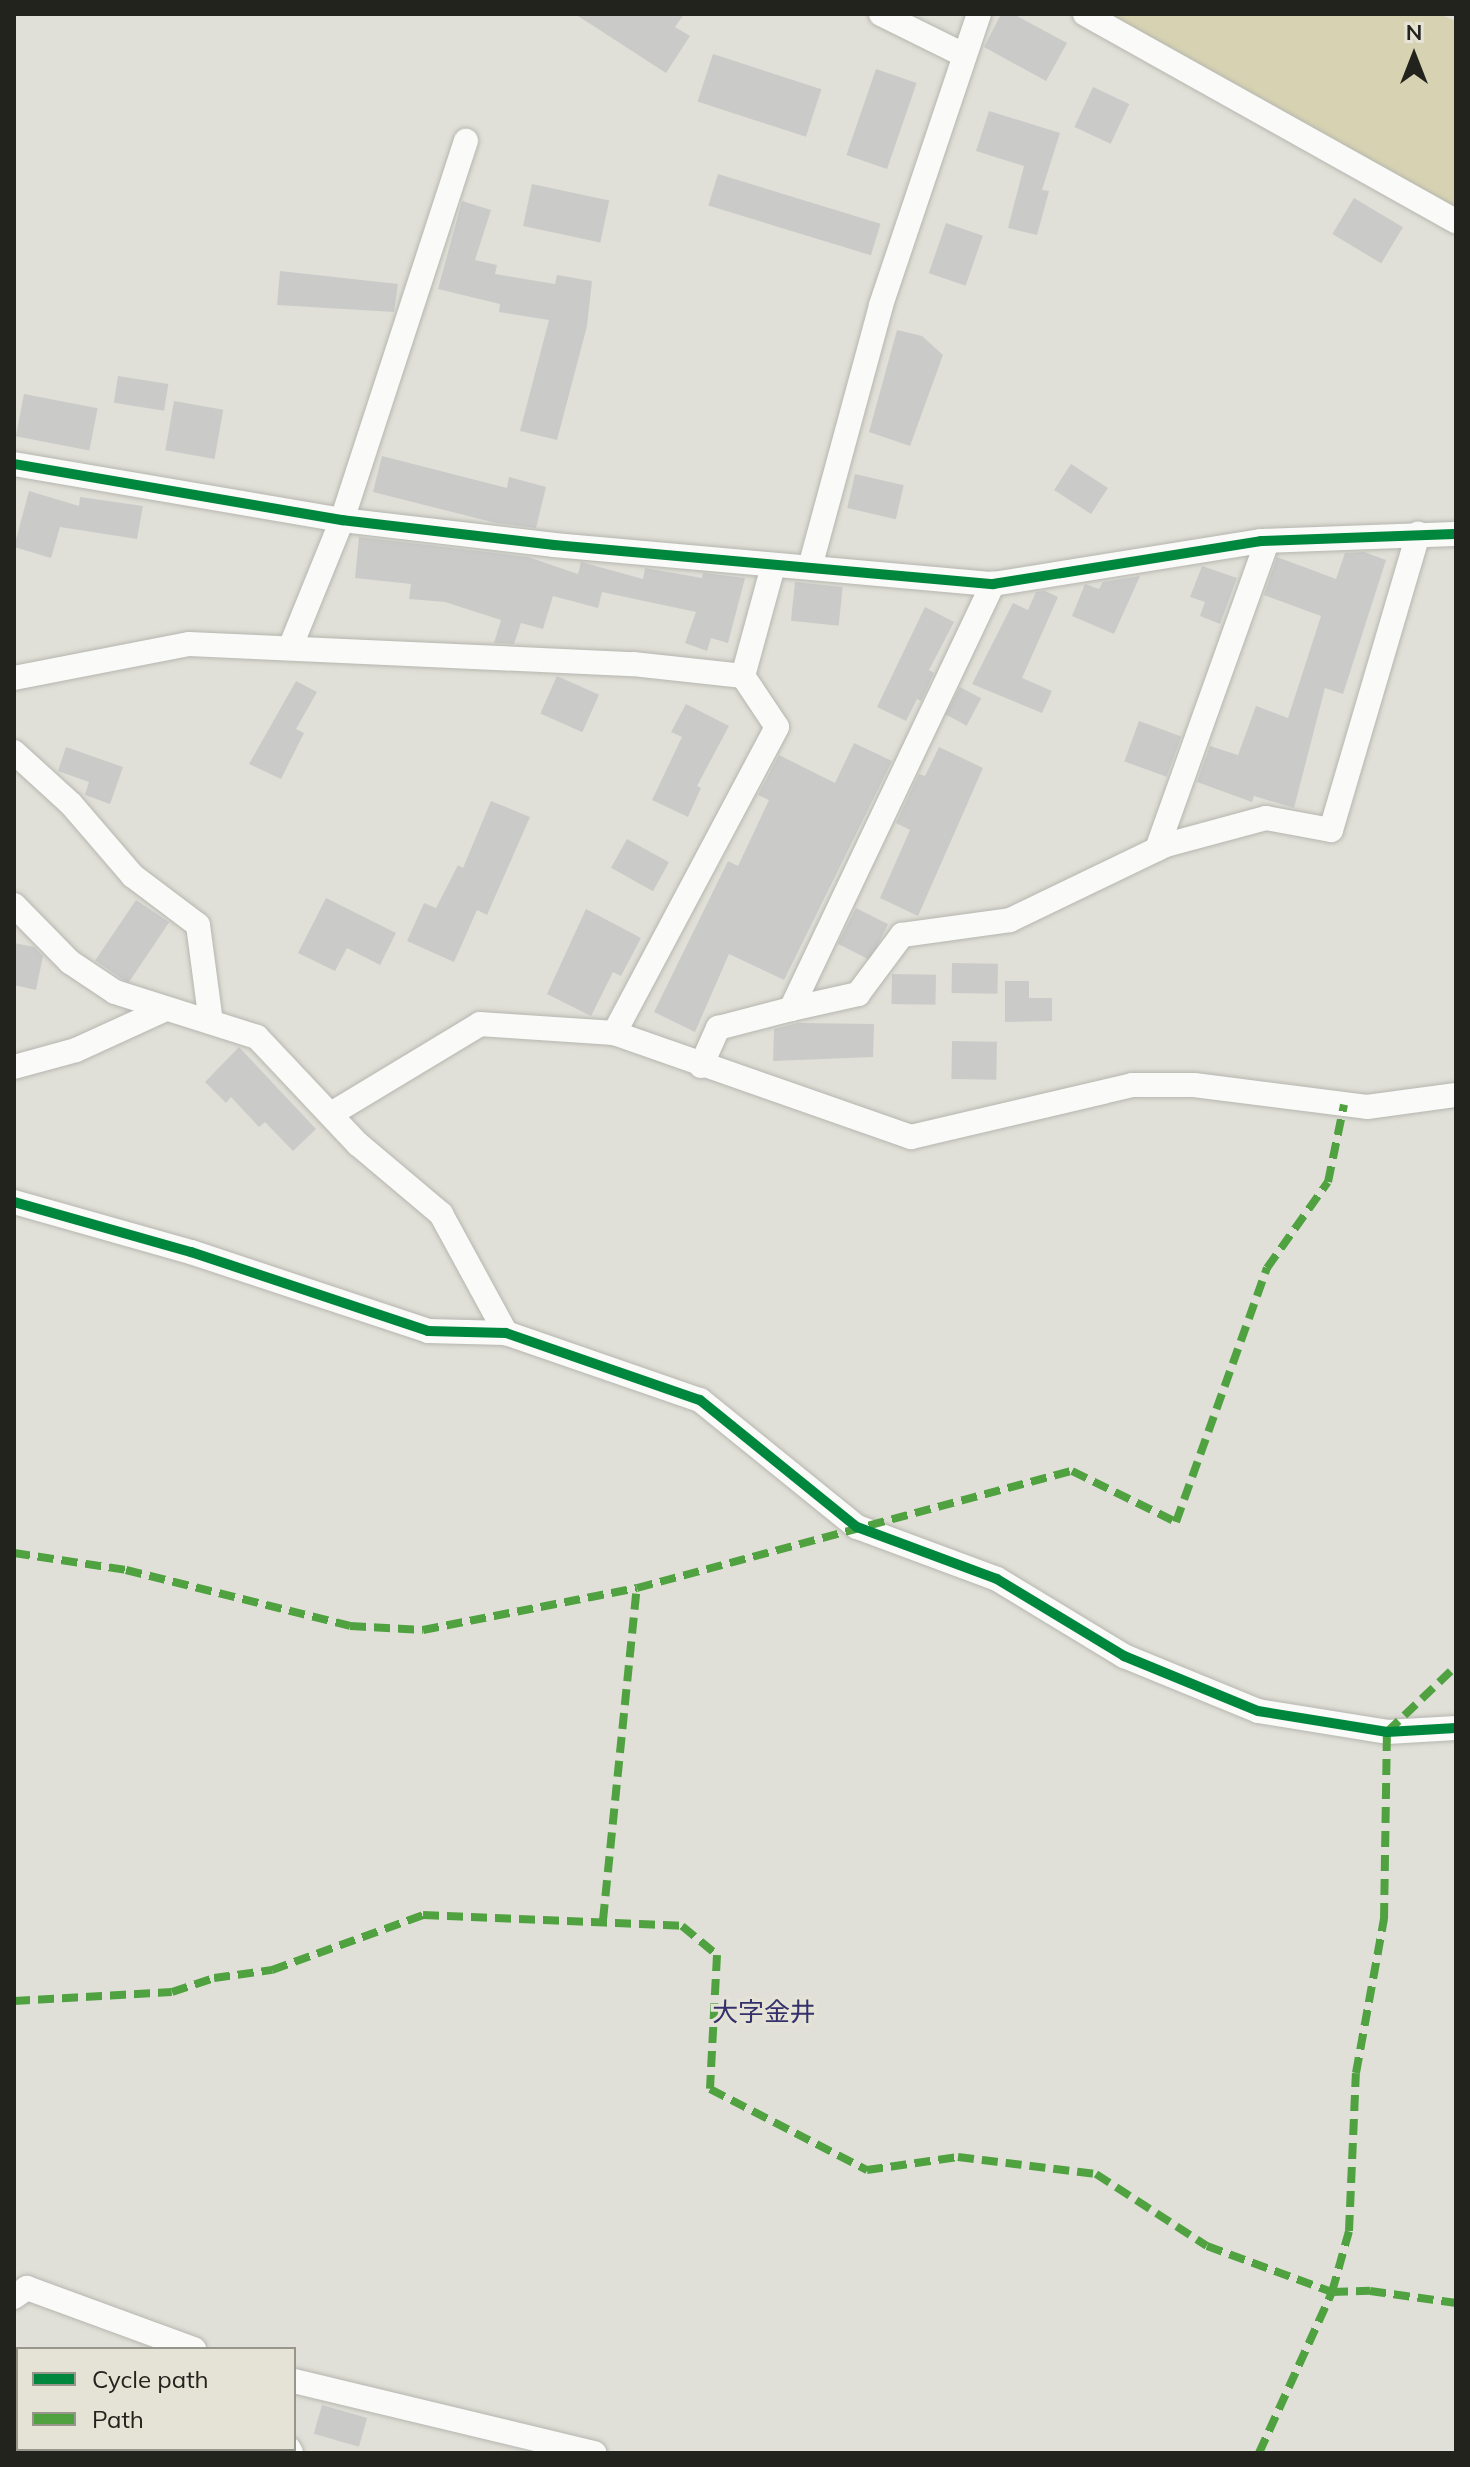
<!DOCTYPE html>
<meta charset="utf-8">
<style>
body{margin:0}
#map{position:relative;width:1470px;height:2467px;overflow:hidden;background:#e0e0d8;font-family:Mulish,"Noto Sans JP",sans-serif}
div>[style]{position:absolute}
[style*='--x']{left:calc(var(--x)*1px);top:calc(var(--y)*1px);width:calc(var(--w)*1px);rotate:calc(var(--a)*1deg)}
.green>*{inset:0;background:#d7d3b2}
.building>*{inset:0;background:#cacbc9;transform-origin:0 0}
.roads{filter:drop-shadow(0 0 2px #b6b6b0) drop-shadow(0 0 2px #b6b6b0)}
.minor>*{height:24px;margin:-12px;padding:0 12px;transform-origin:12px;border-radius:12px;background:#fafaf9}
.quiet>*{height:8px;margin-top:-4px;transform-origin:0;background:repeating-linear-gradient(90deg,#50a241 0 16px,transparent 0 24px)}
.cycleway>*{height:10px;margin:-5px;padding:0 5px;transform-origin:5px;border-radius:5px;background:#00873e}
span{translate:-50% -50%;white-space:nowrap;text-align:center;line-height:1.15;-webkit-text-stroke:6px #e4e3d5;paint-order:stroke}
.quarter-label{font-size:26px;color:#33306b}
.frame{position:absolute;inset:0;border:16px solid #23231e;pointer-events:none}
.legend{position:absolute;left:16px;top:2347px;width:280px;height:104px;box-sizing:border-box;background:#e4e3d5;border:2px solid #97968c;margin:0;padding:10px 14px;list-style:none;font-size:24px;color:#23231e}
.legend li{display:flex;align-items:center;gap:16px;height:40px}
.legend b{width:40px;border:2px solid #97968c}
.north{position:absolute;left:1374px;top:16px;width:80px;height:80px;-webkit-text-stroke:6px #e4e3d5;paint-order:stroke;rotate:0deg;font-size:22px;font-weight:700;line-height:32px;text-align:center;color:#23231e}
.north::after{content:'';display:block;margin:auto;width:28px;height:36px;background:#23231e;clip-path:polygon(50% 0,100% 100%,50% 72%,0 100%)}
</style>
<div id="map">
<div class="green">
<div style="clip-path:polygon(1085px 14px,1439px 14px,1456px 21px,1456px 221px)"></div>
</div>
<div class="building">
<div style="clip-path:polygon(575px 14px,684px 14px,675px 27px,690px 36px,666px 73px)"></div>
<div style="clip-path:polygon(1001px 14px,1013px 14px,1067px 43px,1046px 81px,984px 47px)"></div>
<div style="left:713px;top:54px;width:114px;height:50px;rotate:18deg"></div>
<div style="left:876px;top:69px;width:43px;height:91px;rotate:19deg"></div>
<div style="left:1093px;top:87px;width:40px;height:44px;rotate:25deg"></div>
<div style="clip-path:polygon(989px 111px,1060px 133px,1042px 190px,1049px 191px,1037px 235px,1008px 228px,1024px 166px,976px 151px)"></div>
<div style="left:718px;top:174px;width:170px;height:33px;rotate:17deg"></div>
<div style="left:532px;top:184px;width:79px;height:43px;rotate:12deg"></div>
<div style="left:1354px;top:198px;width:57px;height:42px;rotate:31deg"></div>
<div style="clip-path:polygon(462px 201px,491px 210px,475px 260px,497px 265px,495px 274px,555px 284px,557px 275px,592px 281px,587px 326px,557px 440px,520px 431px,549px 320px,499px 312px,500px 304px,438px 289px)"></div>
<div style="left:946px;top:223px;width:39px;height:53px;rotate:19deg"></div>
<div style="clip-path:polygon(280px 271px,398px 284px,394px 312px,277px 305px)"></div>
<div style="clip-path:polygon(897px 330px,922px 336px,943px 355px,910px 446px,869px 432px)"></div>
<div style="left:118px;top:376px;width:51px;height:27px;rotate:9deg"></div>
<div style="left:24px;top:394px;width:75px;height:43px;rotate:11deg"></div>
<div style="left:174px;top:401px;width:50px;height:50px;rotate:10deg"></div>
<div style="clip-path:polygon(382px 456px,507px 488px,509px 477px,546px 487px,536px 528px,496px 523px,373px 492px)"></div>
<div style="left:1071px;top:464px;width:44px;height:31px;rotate:33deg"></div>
<div style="left:855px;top:474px;width:50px;height:35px;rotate:13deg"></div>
<div style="clip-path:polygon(29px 491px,79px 506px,80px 497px,143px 506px,137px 539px,60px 527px,51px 558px,14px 547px)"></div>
<div style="clip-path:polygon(359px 537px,528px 557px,578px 574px,581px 562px,643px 579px,645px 568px,702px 578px,703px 573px,745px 578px,728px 643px,711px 638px,707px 651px,685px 643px,696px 612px,602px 592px,598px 608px,553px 596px,543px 629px,521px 623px,514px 644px,494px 643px,501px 620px,445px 602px,409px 599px,411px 584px,355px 578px)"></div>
<div style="clip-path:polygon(1364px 552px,1386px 560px,1343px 694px,1325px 688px,1294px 808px,1254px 796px,1252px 802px,1197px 782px,1210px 746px,1238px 755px,1256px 706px,1288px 718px,1321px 616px,1264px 595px,1277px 557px,1336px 579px,1345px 553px)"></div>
<div style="clip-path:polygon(1202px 566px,1237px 578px,1220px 624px,1200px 616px,1205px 602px,1190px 597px)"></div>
<div style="clip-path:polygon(1140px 576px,1114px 634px,1072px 616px,1085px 584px,1099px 589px,1103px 582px)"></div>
<div style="left:795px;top:582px;width:48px;height:39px;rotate:6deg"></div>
<div style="clip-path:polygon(1045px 591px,1058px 597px,1022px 678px,1052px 691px,1042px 713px,972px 684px,1013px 603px,1028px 610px,1036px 592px)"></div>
<div style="clip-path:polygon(925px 607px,954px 622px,929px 670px,934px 673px,921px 701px,917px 699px,906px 721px,877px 707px)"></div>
<div style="left:557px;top:676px;width:46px;height:41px;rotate:24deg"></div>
<div style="clip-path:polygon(296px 681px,317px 692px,296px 729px,304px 733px,281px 779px,249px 764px)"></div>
<div style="left:960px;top:687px;width:24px;height:31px;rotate:28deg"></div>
<div style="clip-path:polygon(686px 704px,729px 726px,697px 786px,701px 788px,688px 817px,652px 800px,682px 737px,671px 732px)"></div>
<div style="left:1139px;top:721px;width:45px;height:43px;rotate:20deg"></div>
<div style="clip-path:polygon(854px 743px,892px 761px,784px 980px,729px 954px,695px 1032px,654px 1012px,728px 861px,738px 866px,769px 800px,758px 795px,779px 755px,835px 783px)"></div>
<div style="clip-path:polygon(66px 747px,123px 767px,110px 804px,85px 795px,89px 782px,58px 771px)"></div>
<div style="clip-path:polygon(939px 747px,983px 768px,918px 916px,880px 898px,910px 830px,896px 823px,919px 774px,925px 776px)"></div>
<div style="clip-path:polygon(491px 801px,530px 817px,487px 915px,477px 910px,454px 962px,407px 941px,424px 903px,436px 908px,458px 865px,463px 868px)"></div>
<div style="left:627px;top:839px;width:48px;height:33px;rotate:29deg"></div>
<div style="clip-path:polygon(326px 898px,396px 933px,380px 965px,347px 948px,335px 971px,298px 953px)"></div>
<div style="left:136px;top:900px;width:40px;height:73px;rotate:34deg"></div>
<div style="left:856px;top:908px;width:36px;height:40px;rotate:27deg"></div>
<div style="clip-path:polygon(586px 909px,641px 938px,621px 976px,613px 972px,591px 1016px,547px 994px)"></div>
<div style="clip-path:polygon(14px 943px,34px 947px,43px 956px,36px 990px,14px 985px)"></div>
<div style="left:952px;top:963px;width:46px;height:30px;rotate:1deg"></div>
<div style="left:892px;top:974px;width:44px;height:30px;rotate:1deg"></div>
<div style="clip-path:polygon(1005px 981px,1029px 981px,1029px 998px,1052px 998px,1052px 1021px,1005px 1022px)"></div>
<div style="clip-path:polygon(798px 1023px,874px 1024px,873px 1057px,773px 1061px,774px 1029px)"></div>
<div style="left:952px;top:1041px;width:45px;height:38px;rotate:1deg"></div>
<div style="clip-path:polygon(239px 1047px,316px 1129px,293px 1151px,265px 1122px,259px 1127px,231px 1097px,226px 1103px,205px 1082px)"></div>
<div style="left:322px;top:2405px;width:47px;height:30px;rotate:16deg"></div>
</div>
<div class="roads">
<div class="minor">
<div style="--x:881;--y:14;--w:90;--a:26.3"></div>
<div style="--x:1085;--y:14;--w:425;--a:29.2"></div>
<div style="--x:14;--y:464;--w:333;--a:9.7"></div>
<div style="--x:342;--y:520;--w:213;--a:6.7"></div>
<div style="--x:554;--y:545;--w:441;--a:5.1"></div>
<div style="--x:993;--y:584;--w:271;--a:-9.1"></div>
<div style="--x:1261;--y:541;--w:195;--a:-2.1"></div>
<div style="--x:810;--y:567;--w:271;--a:-74.8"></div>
<div style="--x:881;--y:305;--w:307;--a:-71.4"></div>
<div style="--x:290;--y:648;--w:138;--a:-67.9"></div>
<div style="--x:342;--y:520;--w:399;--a:-71.9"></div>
<div style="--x:743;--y:676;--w:114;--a:-74.7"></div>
<div style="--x:14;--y:678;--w:178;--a:-11"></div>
<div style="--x:189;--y:644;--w:444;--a:2.6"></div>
<div style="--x:633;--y:664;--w:111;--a:6.2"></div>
<div style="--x:743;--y:676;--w:61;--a:56.3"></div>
<div style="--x:777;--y:727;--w:347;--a:118"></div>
<div style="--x:14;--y:752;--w:77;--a:42.4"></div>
<div style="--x:71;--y:804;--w:95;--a:49.3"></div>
<div style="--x:133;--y:876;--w:81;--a:37"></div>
<div style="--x:198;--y:925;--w:98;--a:82.4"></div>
<div style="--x:1157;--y:849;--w:327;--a:-70.3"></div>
<div style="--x:14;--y:905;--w:80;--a:45.5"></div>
<div style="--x:70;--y:962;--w:54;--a:33.7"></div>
<div style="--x:115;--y:992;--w:149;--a:17.6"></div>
<div style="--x:257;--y:1037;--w:147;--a:46.7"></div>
<div style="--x:358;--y:1144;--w:109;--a:40.1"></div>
<div style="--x:441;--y:1214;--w:136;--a:61.4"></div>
<div style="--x:791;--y:1009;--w:69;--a:-12.6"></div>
<div style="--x:858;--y:994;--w:74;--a:-53.3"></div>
<div style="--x:902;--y:935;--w:109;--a:-7.9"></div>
<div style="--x:1010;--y:920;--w:173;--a:-25.7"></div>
<div style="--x:1166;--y:845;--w:104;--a:-15.1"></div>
<div style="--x:1266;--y:818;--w:66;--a:10.5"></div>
<div style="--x:1331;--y:830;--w:309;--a:-73.6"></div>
<div style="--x:701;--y:1066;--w:42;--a:-65.9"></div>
<div style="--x:718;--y:1028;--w:75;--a:-14.6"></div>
<div style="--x:791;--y:1009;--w:471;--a:-64.6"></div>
<div style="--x:14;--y:1067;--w:64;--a:-15.3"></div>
<div style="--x:76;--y:1050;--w:99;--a:-24.5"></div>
<div style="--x:331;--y:1114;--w:174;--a:-31.1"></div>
<div style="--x:480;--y:1024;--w:134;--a:3.8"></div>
<div style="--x:614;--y:1033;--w:315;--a:19.3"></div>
<div style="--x:911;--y:1137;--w:227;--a:-13.2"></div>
<div style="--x:1132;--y:1085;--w:62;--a:0"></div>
<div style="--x:1194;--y:1085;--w:174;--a:7.2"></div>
<div style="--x:1367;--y:1107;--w:90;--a:-7.7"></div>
<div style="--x:14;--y:1202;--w:184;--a:15.8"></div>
<div style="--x:191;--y:1252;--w:250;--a:18.4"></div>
<div style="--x:428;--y:1331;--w:78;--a:1.5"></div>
<div style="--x:506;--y:1333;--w:205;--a:19.1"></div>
<div style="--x:700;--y:1400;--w:202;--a:39"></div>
<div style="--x:857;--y:1527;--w:149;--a:20.4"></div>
<div style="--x:997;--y:1579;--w:149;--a:31.2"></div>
<div style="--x:1124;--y:1656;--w:145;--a:22.3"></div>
<div style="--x:1258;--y:1711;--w:131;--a:9.2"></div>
<div style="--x:1387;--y:1732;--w:69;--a:-3.3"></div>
<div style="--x:14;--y:2297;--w:16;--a:-35"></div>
<div style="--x:27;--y:2288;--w:178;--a:20.1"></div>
<div style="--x:294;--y:2381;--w:309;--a:13.5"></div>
<div style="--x:289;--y:2449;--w:4;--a:63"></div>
</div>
</div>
<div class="quiet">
<div style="--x:14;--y:1553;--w:113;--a:8.6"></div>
<div style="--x:126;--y:1570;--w:231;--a:14"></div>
<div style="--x:350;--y:1626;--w:73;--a:3.1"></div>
<div style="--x:423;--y:1630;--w:218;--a:-11.1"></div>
<div style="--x:637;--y:1588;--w:450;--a:-15.1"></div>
<div style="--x:1072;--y:1471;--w:116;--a:26.1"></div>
<div style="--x:1176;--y:1522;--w:270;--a:-70.3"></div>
<div style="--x:1267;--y:1268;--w:105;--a:-54.7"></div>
<div style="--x:1328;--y:1182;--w:79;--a:-78.3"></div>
<div style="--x:603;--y:1920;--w:334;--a:-84.2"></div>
<div style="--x:14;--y:2001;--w:158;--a:-3.3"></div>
<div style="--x:172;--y:1992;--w:44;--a:-18.4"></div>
<div style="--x:214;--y:1978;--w:59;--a:-7.9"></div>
<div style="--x:272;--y:1970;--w:161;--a:-20"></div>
<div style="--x:423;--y:1915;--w:259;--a:2.4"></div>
<div style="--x:682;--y:1926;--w:45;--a:39.6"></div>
<div style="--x:717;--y:1955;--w:134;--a:93"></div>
<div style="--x:710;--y:2089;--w:177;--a:27.3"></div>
<div style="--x:867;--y:2170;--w:92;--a:-8.1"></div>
<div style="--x:958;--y:2157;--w:139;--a:7"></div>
<div style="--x:1096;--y:2174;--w:132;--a:33"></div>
<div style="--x:1207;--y:2246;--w:133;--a:20.2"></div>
<div style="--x:1332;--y:2292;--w:38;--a:-2"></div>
<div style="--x:1370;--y:2291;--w:87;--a:7.9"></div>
<div style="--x:1259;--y:2453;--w:177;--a:-65.6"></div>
<div style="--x:1332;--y:2292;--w:63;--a:-74.4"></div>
<div style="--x:1349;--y:2231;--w:158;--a:-87.5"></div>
<div style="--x:1356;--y:2073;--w:157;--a:-79.7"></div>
<div style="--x:1384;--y:1919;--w:187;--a:-89.1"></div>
<div style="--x:1387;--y:1732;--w:95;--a:-43.7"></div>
</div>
<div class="cycleway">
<div style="--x:14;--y:464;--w:333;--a:9.7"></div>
<div style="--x:342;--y:520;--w:213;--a:6.7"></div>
<div style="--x:554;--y:545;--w:441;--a:5.1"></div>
<div style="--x:993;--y:584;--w:271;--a:-9.1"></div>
<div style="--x:1261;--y:541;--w:195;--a:-2.1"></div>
<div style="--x:14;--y:1202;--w:184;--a:15.8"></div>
<div style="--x:191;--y:1252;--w:250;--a:18.4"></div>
<div style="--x:428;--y:1331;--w:78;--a:1.5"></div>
<div style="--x:506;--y:1333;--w:205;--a:19.1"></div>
<div style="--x:700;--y:1400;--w:202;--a:39"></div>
<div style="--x:857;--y:1527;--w:149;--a:20.4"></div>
<div style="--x:997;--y:1579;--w:149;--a:31.2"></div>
<div style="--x:1124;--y:1656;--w:145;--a:22.3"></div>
<div style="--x:1258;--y:1711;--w:131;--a:9.2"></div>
<div style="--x:1387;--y:1732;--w:69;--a:-3.3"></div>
</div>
<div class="quarter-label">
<span style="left:764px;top:2012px">大字金井</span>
</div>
<div class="frame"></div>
<ul class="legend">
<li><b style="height:10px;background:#00873e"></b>Cycle path</li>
<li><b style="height:10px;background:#50a241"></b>Path</li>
</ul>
<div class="north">N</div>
</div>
